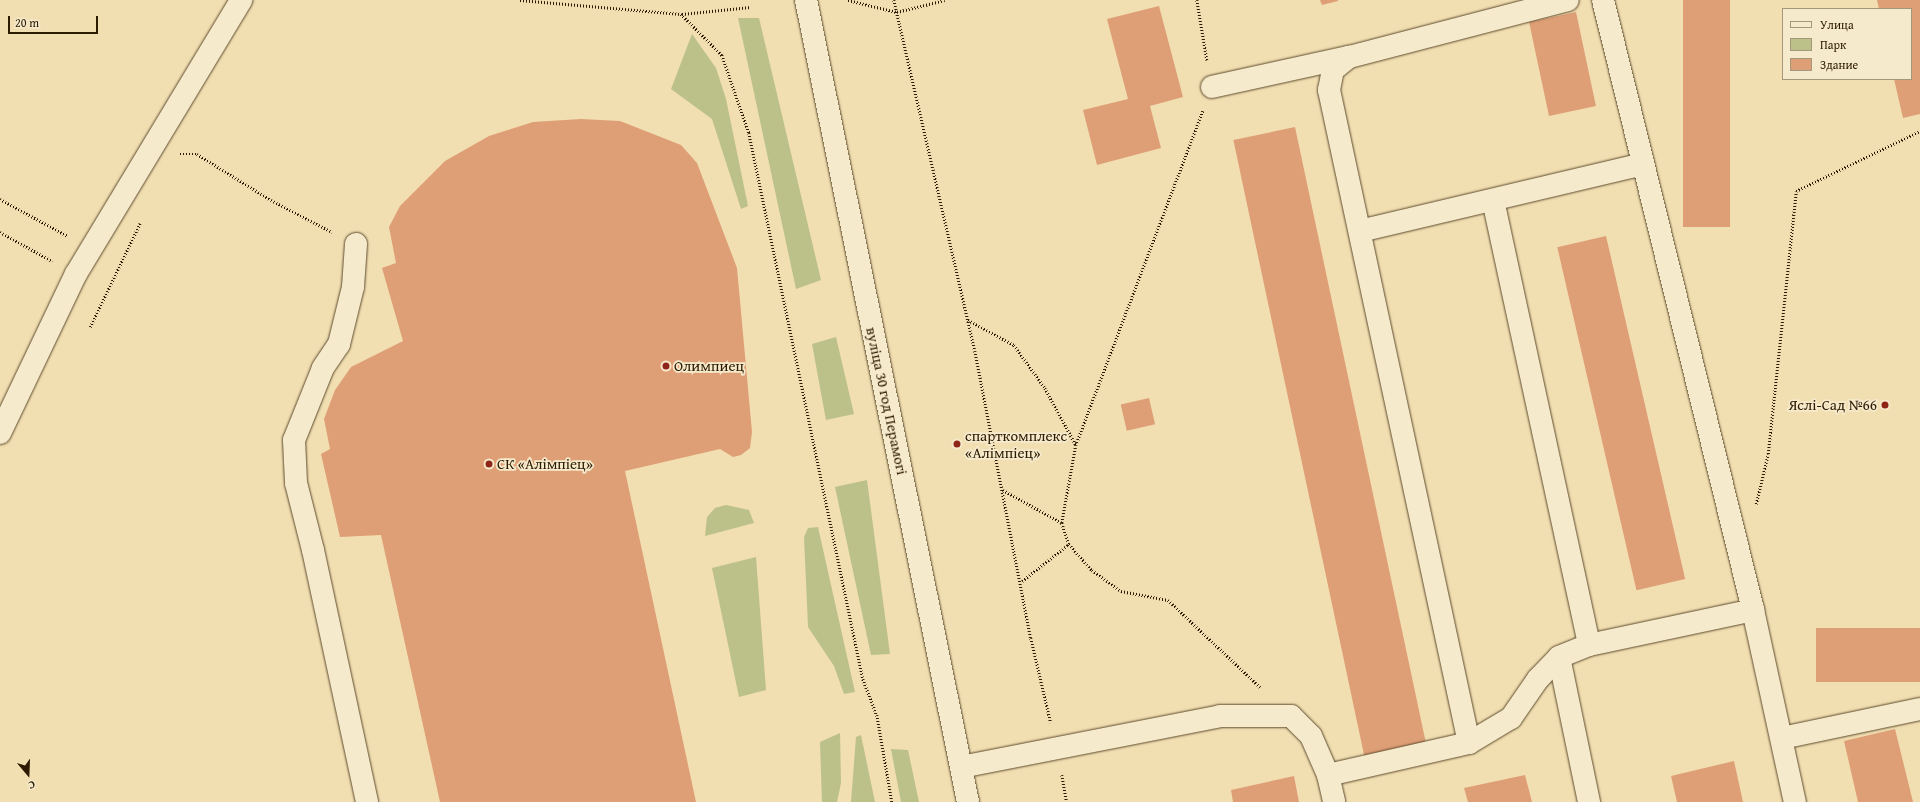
<!DOCTYPE html>
<meta charset="utf-8">
<style>
body{margin:0}
#map{position:relative;width:1920px;height:802px;overflow:hidden;background:#f1deb1;font-family:"Gentium Book Plus",serif}
div>[style]{position:absolute}
[style*='--x']{left:calc(var(--x)*1px);top:calc(var(--y)*1px);width:calc(var(--w)*1px);rotate:calc(var(--a)*1deg)}
.green>*{inset:0;background:#bcc18a}
.building>*{inset:0;background:#df9f76;transform-origin:0 0}
.path>*{height:2.5px;margin-top:-1.25px;transform-origin:0;background:repeating-linear-gradient(90deg,#2c1a01 0 1px,transparent 0 3px)}
.roads{filter:drop-shadow(0 0 1px #5d4b2d) drop-shadow(0 0 1px #5d4b2d)}
.minor>*{height:22px;margin:-11px;padding:0 11px;transform-origin:11px;border-radius:11px;background:#f6eacc}
.dots>*{width:11px;height:11px;translate:-50% -50%;box-sizing:border-box;border:2px solid #f6eacc;border-radius:50%}
span{translate:-50% -50%;white-space:nowrap;text-align:center;line-height:1.15;-webkit-text-stroke:3.5px #f6eacc;paint-order:stroke}
.poi-label{font-size:15px;color:#2c1a01}
.left{translate:0 -50%;text-align:left}
.right{translate:-100% -50%;text-align:right}
.street-label{font-size:15px;color:#2c1a01}
.legend{position:absolute;left:1782px;top:8px;width:130px;height:72px;box-sizing:border-box;background:#f6eacc;border:1px solid #a5977b;margin:0;padding:5px 7px;list-style:none;font-size:12px;color:#2c1a01}
.legend li{display:flex;align-items:center;gap:8px;height:20px}
.legend b{width:20px;border:1px solid #a5977b}
.north{position:absolute;left:8px;top:754px;width:40px;height:40px;-webkit-text-stroke:3px #f6eacc;paint-order:stroke;rotate:161deg;font-size:11px;font-weight:700;line-height:16px;text-align:center;color:#2c1a01}
.north::after{content:'';display:block;margin:auto;width:14px;height:18px;background:#2c1a01;clip-path:polygon(50% 0,100% 100%,50% 72%,0 100%)}
.scale{position:absolute;left:8px;top:16px;width:90px;height:18px;box-sizing:border-box;border:2px solid #2c1a01;border-top:0;padding-left:5px;font-size:12px;line-height:14px;white-space:nowrap;color:#2c1a01;-webkit-text-stroke:3px #f6eacc;paint-order:stroke}
</style>
<div id="map">
<div class="green">
<div style="clip-path:polygon(738px 18px,759px 18px,821px 280px,796px 289px)"></div>
<div style="clip-path:polygon(692px 34px,716px 68px,726px 99px,748px 206px,741px 209px,712px 119px,671px 89px)"></div>
<div style="clip-path:polygon(836px 337px,854px 414px,826px 420px,812px 344px)"></div>
<div style="clip-path:polygon(867px 480px,890px 654px,871px 655px,835px 487px)"></div>
<div style="clip-path:polygon(726px 505px,749px 510px,754px 523px,705px 536px,707px 517px,715px 508px)"></div>
<div style="clip-path:polygon(818px 527px,855px 692px,844px 694px,834px 666px,808px 627px,804px 537px,808px 528px)"></div>
<div style="clip-path:polygon(756px 557px,766px 690px,739px 697px,712px 568px)"></div>
<div style="clip-path:polygon(840px 733px,841px 783px,837px 802px,822px 802px,820px 742px)"></div>
<div style="clip-path:polygon(861px 735px,875px 802px,851px 802px,856px 737px)"></div>
<div style="clip-path:polygon(891px 749px,908px 750px,919px 802px,901px 802px)"></div>
</div>
<div class="building">
<div style="clip-path:polygon(1320px 0,1338px 0,1338px 1px,1322px 5px)"></div>
<div style="left:1683px;top:0;width:47px;height:227px"></div>
<div style="clip-path:polygon(1877px 0,1920px 0,1920px 114px,1903px 118px,1894px 79px,1911px 79px,1911px 9px,1879px 9px)"></div>
<div style="clip-path:polygon(1159px 6px,1183px 97px,1150px 106px,1161px 148px,1097px 165px,1083px 110px,1128px 99px,1107px 19px)"></div>
<div style="left:1576px;top:12px;width:96px;height:48px;rotate:78deg"></div>
<div style="clip-path:polygon(581px 119px,620px 121px,681px 145px,697px 163px,737px 268px,752px 432px,750px 448px,741px 455px,733px 457px,720px 449px,625px 471px,696px 802px,440px 802px,381px 535px,340px 537px,321px 454px,330px 449px,324px 419px,335px 390px,351px 367px,403px 341px,382px 268px,396px 263px,389px 227px,400px 206px,445px 161px,489px 136px,533px 122px)"></div>
<div style="left:1295px;top:127px;width:631px;height:63px;rotate:78deg"></div>
<div style="left:1606px;top:236px;width:352px;height:50px;rotate:77deg"></div>
<div style="left:1149px;top:398px;width:27px;height:29px;rotate:77deg"></div>
<div style="left:1920px;top:628px;width:54px;height:104px;rotate:90deg"></div>
<div style="clip-path:polygon(1895px 729px,1913px 802px,1858px 802px,1844px 741px)"></div>
<div style="clip-path:polygon(1734px 761px,1743px 802px,1677px 802px,1671px 776px)"></div>
<div style="clip-path:polygon(1525px 775px,1532px 802px,1468px 802px,1464px 788px)"></div>
<div style="clip-path:polygon(1294px 776px,1299px 802px,1233px 802px,1231px 790px)"></div>
</div>
<div class="path">
<div style="--x:520;--y:0;--w:162;--a:5"></div>
<div style="--x:681;--y:14;--w:58;--a:45"></div>
<div style="--x:722;--y:55;--w:83;--a:70.9"></div>
<div style="--x:749;--y:133;--w:558;--a:78.21"></div>
<div style="--x:863;--y:679;--w:39;--a:69"></div>
<div style="--x:877;--y:715;--w:88;--a:80.2"></div>
<div style="--x:848;--y:0;--w:50;--a:13.8"></div>
<div style="--x:897;--y:12;--w:49;--a:-14"></div>
<div style="--x:894;--y:0;--w:360;--a:77"></div>
<div style="--x:975;--y:351;--w:292;--a:79"></div>
<div style="--x:1031;--y:638;--w:87;--a:76.8"></div>
<div style="--x:1197;--y:0;--w:61;--a:80.5"></div>
<div style="--x:682;--y:14;--w:69;--a:-5.8"></div>
<div style="--x:1203;--y:111;--w:357;--a:110.8"></div>
<div style="--x:1076;--y:445;--w:79;--a:100.2"></div>
<div style="--x:1062;--y:523;--w:22;--a:72"></div>
<div style="--x:1069;--y:544;--w:35;--a:49"></div>
<div style="--x:1092;--y:570;--w:36;--a:36"></div>
<div style="--x:1121;--y:591;--w:48;--a:10.8"></div>
<div style="--x:1168;--y:600;--w:128;--a:43.4"></div>
<div style="--x:180;--y:154;--w:17;--a:0"></div>
<div style="--x:197;--y:154;--w:87;--a:31.9"></div>
<div style="--x:271;--y:200;--w:69;--a:27.7"></div>
<div style="--x:0;--y:199;--w:77;--a:28.6"></div>
<div style="--x:0;--y:232;--w:60;--a:29.1"></div>
<div style="--x:968;--y:320;--w:52;--a:28.5"></div>
<div style="--x:1014;--y:345;--w:53;--a:54.2"></div>
<div style="--x:1045;--y:388;--w:65;--a:61.5"></div>
<div style="--x:90;--y:327;--w:115;--a:-64.3"></div>
<div style="--x:1003;--y:490;--w:68;--a:29.2"></div>
<div style="--x:1756;--y:504;--w:51;--a:-76.5"></div>
<div style="--x:1768;--y:454;--w:264;--a:-83.9"></div>
<div style="--x:1796;--y:191;--w:138;--a:-25.8"></div>
<div style="--x:1022;--y:581;--w:60;--a:-38.2"></div>
<div style="--x:1062;--y:775;--w:27;--a:80"></div>
</div>
<div class="roads">
<div class="minor">
<div style="--x:806;--y:0;--w:818;--a:78.58"></div>
<div style="--x:1603;--y:0;--w:628;--a:76.18"></div>
<div style="--x:1753;--y:610;--w:197;--a:77.7"></div>
<div style="--x:1212;--y:87;--w:140;--a:-12.4"></div>
<div style="--x:1493;--y:200;--w:455;--a:77.8"></div>
<div style="--x:1360;--y:231;--w:291;--a:-13.3"></div>
<div style="--x:356;--y:244;--w:43;--a:94"></div>
<div style="--x:353;--y:287;--w:59;--a:103.8"></div>
<div style="--x:339;--y:344;--w:29;--a:124"></div>
<div style="--x:323;--y:368;--w:78;--a:111.9"></div>
<div style="--x:294;--y:440;--w:43;--a:87.3"></div>
<div style="--x:296;--y:483;--w:69;--a:75.8"></div>
<div style="--x:313;--y:550;--w:258;--a:77.9"></div>
<div style="--x:0;--y:433;--w:176;--a:-64.5"></div>
<div style="--x:76;--y:274;--w:320;--a:-58.9"></div>
<div style="--x:1559;--y:657;--w:148;--a:78.3"></div>
<div style="--x:1782;--y:738;--w:141;--a:-11.9"></div>
<div style="--x:1469;--y:743;--w:668;--a:-102.1"></div>
<div style="--x:1329;--y:90;--w:20;--a:-79"></div>
<div style="--x:1333;--y:70;--w:21;--a:-39"></div>
<div style="--x:1349;--y:57;--w:226;--a:-14.6"></div>
<div style="--x:961;--y:767;--w:264;--a:-11.1"></div>
<div style="--x:1220;--y:716;--w:71;--a:0"></div>
<div style="--x:1291;--y:716;--w:28;--a:45"></div>
<div style="--x:1311;--y:736;--w:43;--a:66.4"></div>
<div style="--x:1328;--y:775;--w:28;--a:77"></div>
<div style="--x:1328;--y:775;--w:145;--a:-12.8"></div>
<div style="--x:1469;--y:743;--w:49;--a:-30.8"></div>
<div style="--x:1511;--y:718;--w:47;--a:-55.3"></div>
<div style="--x:1538;--y:679;--w:30;--a:-46"></div>
<div style="--x:1559;--y:657;--w:32;--a:-22"></div>
<div style="--x:1589;--y:645;--w:168;--a:-12"></div>
</div>
</div>
<div class="dots">
<div style="left:666px;top:366px;background:#8f2418"></div>
<div style="left:1885px;top:405px;background:#8f2418"></div>
<div style="left:957px;top:444px;background:#8f2418"></div>
<div style="left:489px;top:464px;background:#8f2418"></div>
</div>
<div class="poi-label">
<span class="left" style="left:674px;top:366px">Олимпиец</span>
<span class="right" style="left:1877px;top:405px">Яслі-Сад №66</span>
<span class="left" style="left:965px;top:444px">спарткомплекс<br>«Алімпіец»</span>
<span class="left" style="left:497px;top:464px">СК «Алімпіец»</span>
</div>
<div class="street-label">
<span style="left:887px;top:401px;rotate:78deg">вуліца 30 год Перамогі</span>
</div>
<ul class="legend">
<li><b style="height:5px;background:#f6eacc"></b>Улица</li>
<li><b style="height:11px;background:#bcc18a"></b>Парк</li>
<li><b style="height:11px;background:#df9f76"></b>Здание</li>
</ul>
<div class="north">С</div>
<div class="scale">20 m</div>
</div>
